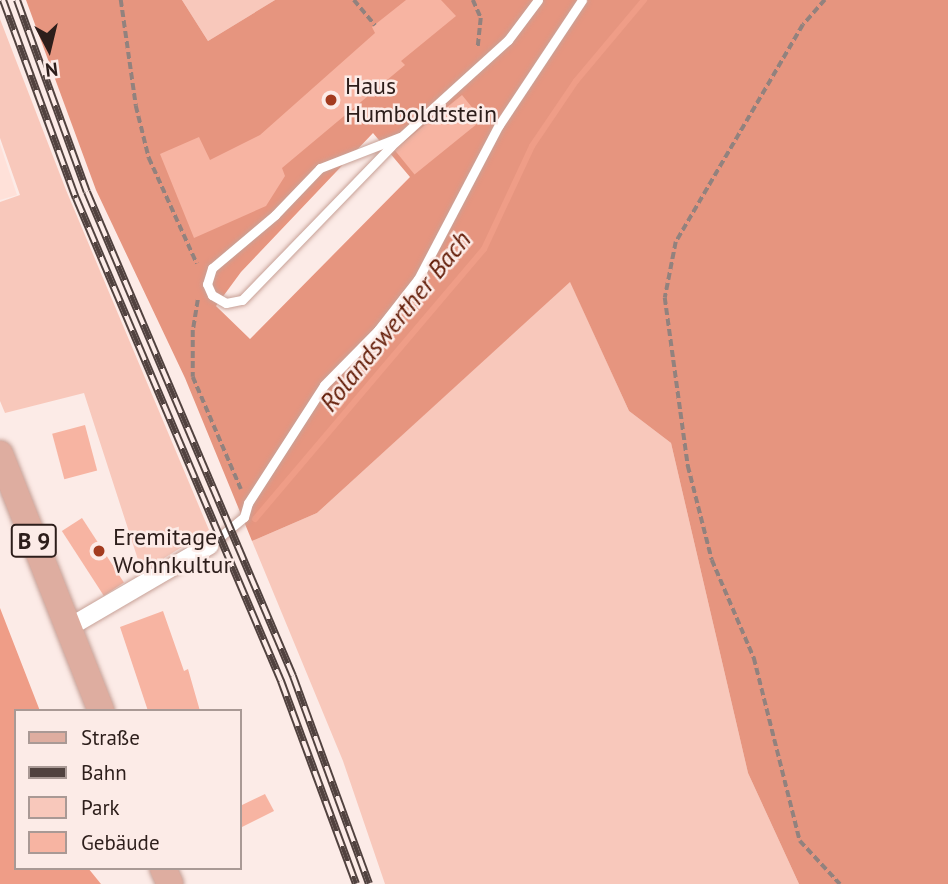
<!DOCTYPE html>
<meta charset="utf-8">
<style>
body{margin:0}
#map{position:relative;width:948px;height:884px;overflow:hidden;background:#fcebe7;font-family:"PT Sans",sans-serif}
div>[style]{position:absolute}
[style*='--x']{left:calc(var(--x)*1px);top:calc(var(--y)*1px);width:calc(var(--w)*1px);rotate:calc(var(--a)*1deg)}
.built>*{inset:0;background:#ffe1d9}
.green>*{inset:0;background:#f8c8bb}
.forest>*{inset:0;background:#e6957f}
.water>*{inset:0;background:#ef9d87}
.stream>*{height:6px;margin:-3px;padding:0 3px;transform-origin:3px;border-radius:3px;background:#ef9d87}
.building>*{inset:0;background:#f7b4a2;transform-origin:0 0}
.path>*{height:3.5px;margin-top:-1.75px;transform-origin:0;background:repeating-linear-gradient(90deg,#92827e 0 7px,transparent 0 10.5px)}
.roads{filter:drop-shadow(0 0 2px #c7a197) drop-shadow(0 0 2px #c7a197)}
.service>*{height:9px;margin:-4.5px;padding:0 4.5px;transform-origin:4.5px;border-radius:4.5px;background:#fff}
.minor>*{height:18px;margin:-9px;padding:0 9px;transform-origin:9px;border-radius:9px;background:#fff}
.primary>*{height:26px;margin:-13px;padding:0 13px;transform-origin:13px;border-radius:13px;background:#deada0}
.rail>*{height:8px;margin-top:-4px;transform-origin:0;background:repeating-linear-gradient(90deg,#fcebe7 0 16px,#51423f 0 32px);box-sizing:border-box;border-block:2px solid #51423f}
.dots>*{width:19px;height:19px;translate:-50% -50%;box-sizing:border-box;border:4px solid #fcebe7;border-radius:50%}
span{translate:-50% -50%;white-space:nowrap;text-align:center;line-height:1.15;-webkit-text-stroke:5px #fcebe7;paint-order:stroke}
.shield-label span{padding:2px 5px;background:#fcebe7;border:2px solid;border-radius:5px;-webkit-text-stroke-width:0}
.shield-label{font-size:23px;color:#2d1e1b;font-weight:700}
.poi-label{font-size:24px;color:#2d1e1b}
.left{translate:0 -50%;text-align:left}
.water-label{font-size:26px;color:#611a05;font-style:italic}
.legend{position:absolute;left:14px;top:709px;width:228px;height:161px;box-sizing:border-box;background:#fcebe7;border:2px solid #a99995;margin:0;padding:9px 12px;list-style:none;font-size:21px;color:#2d1e1b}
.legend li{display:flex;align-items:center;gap:14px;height:35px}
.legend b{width:35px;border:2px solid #a99995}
.north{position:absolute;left:14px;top:14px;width:70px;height:70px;-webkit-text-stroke:5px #fcebe7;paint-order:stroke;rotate:173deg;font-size:19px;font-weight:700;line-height:28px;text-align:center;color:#2d1e1b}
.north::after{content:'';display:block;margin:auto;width:24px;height:32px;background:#2d1e1b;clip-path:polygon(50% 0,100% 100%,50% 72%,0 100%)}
</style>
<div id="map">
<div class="built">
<div style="clip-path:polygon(0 144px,17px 195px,0 200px)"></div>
</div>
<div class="green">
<div style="clip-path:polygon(182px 0,275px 0,208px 41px)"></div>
<div style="clip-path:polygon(0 19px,66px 190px,209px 530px,142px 572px,84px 393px,5px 413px,0 401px,0 202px,20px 195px,0 138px)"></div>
<div style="clip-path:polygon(570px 281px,629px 411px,671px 443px,748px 773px,799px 884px,385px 884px,343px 761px,252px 541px,317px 513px)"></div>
</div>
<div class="forest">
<div style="clip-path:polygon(evenodd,26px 0,182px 0,208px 41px,275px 0,948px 0,948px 884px,799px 884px,748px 773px,671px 443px,629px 411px,570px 282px,317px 513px,252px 541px,185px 378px,96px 190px,26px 0,373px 133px,410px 177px,250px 339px,216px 306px,241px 272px,373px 133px)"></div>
</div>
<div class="water">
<div style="clip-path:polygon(0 608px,40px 711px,16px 711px,16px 868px,88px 868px,101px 884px,0 884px)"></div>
</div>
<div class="stream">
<div style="--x:255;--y:519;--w:354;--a:-49.7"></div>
<div style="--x:484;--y:249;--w:114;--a:-65"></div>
<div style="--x:532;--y:146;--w:78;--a:-55.9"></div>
<div style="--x:576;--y:81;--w:106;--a:-50"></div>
</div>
<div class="building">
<div style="clip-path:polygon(406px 0,441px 0,456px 16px,401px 61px,405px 65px,282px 168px,285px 176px,266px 206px,194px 238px,160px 154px,199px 137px,210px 160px,260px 135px,375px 33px,372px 27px)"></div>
<div style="left:462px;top:95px;width:32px;height:87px;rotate:51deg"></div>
<div style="left:85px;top:425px;width:47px;height:34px;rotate:75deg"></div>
<div style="left:82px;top:518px;width:77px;height:24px;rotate:57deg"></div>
<div style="clip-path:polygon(163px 611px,184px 671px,188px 669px,200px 711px,148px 711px,120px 627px)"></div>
<div style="clip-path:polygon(265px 794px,274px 811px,240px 828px,240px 806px)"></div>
</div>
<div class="path">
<div style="--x:121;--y:0;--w:107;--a:81.9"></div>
<div style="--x:136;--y:106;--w:54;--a:76"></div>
<div style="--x:149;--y:158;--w:116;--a:65.6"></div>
<div style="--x:354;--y:0;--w:33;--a:50"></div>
<div style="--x:473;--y:0;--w:20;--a:66"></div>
<div style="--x:481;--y:18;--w:30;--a:96"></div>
<div style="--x:825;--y:0;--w:33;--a:131"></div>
<div style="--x:803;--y:25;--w:251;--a:120.3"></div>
<div style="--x:676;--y:242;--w:57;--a:101.1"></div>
<div style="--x:665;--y:298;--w:170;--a:82.2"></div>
<div style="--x:688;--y:466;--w:97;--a:75.7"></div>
<div style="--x:712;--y:560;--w:107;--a:66.8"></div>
<div style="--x:754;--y:658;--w:189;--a:75.9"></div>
<div style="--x:800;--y:841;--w:59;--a:47.1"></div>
<div style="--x:198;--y:300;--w:30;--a:99"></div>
<div style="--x:193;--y:330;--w:47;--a:90"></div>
<div style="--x:193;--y:377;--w:122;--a:66.8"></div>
</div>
<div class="roads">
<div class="service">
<div style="--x:400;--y:137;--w:86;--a:158.8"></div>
<div style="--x:320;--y:168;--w:65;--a:133.8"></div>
<div style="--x:275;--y:215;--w:82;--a:139.9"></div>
<div style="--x:212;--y:268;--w:17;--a:107"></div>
<div style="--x:207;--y:284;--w:12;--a:66"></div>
<div style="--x:212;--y:295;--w:16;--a:30"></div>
<div style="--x:226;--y:303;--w:16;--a:-11"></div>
<div style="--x:242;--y:300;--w:214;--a:-45.9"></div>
<div style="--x:391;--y:146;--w:158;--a:-42.2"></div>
<div style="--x:508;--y:40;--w:50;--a:-53.1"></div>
<div style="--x:210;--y:545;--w:44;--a:-39.5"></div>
<div style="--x:244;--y:517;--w:15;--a:-74"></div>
<div style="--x:248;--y:503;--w:140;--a:-57.2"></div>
<div style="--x:324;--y:385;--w:77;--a:-45.5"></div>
<div style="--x:378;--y:330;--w:65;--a:-51.9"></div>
<div style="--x:418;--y:279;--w:174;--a:-62.3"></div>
<div style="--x:499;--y:125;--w:150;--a:-56.4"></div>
</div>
<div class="minor">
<div style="--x:68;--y:628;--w:164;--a:-30.3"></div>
</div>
<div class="primary">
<div style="--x:0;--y:454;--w:276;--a:68.5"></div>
<div style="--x:163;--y:868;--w:17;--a:66"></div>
</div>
</div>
<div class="rail">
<div style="--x:3;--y:0;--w:211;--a:69.8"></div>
<div style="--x:76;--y:198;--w:525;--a:67"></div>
<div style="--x:281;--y:681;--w:216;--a:69.7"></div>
<div style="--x:17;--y:0;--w:204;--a:70"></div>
<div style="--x:87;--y:192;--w:526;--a:66.94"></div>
<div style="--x:293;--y:676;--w:221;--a:69.9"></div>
</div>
<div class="dots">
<div style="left:331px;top:100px;background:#a33b1f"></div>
<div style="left:99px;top:551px;background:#a33b1f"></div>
</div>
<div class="shield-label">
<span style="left:34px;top:541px">B 9</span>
</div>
<div class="poi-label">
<span class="left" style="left:345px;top:100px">Haus<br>Humboldtstein</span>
<span class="left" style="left:113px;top:551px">Eremitage<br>Wohnkultur</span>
</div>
<div class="water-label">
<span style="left:395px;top:321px;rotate:-51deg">Rolandswerther Bach</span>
</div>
<ul class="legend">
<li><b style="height:9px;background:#deada0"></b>Straße</li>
<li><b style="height:9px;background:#51423f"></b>Bahn</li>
<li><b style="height:19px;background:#f8c8bb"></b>Park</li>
<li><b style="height:19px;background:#f7b4a2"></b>Gebäude</li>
</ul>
<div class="north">N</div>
</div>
